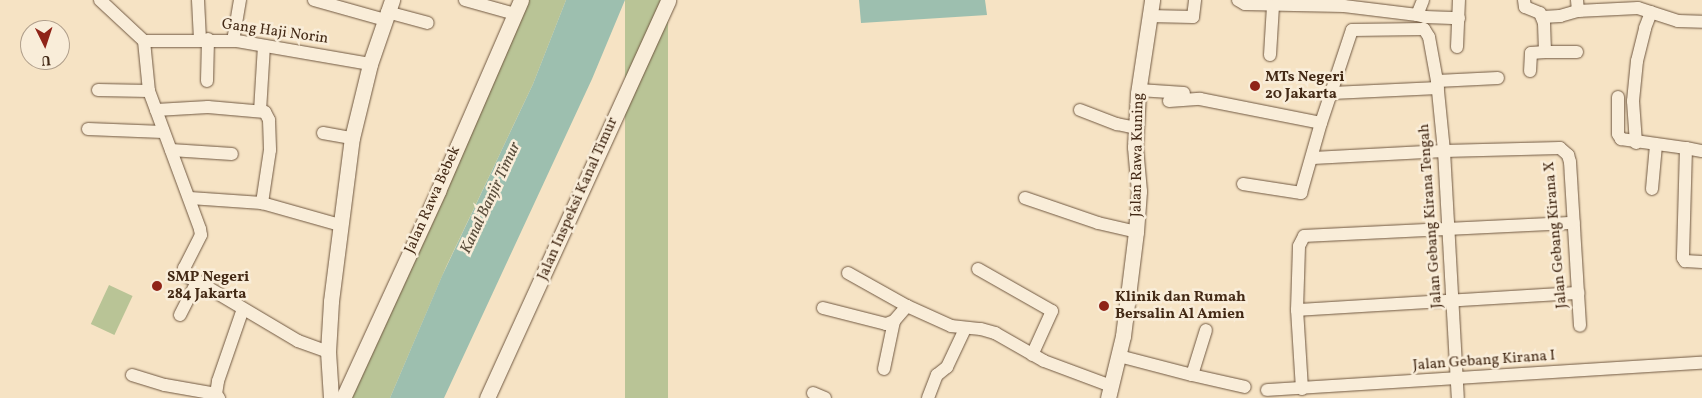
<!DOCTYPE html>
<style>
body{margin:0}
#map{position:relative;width:1702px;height:398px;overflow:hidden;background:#f6e3c4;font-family:Vollkorn,serif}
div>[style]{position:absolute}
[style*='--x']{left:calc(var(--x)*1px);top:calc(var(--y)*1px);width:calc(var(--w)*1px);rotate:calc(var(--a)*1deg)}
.green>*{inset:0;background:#b9c496;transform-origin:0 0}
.water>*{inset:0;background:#9dbfaf}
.roads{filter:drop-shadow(0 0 1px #705841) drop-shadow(0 0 1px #705841)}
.minor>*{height:12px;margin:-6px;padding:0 6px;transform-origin:6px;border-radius:6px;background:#f9edd9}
.tertiary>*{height:15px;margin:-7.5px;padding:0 7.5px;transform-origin:7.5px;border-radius:7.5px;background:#f9edd9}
.dots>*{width:14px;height:14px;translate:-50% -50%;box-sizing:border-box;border:2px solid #f9edd9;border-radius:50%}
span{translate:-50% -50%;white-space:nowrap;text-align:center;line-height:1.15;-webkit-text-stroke:5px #f9edd9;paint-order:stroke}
.street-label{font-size:15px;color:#432915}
.poi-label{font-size:15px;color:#432915;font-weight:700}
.left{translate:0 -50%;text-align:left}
.water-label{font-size:16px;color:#5a4e3c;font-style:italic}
.north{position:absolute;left:20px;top:20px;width:50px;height:50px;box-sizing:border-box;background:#f9edd9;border:1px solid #b09f8b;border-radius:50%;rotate:176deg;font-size:14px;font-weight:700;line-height:20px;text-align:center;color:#432915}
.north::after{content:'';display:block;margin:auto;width:18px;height:22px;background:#8f2418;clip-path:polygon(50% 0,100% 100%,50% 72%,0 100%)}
</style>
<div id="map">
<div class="green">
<div style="clip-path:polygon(521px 0,566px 0,533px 84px,446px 267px,390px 398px,343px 398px)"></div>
<div style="left:625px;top:0;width:43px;height:438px"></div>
<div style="left:109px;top:285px;width:26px;height:43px;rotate:25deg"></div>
</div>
<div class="water">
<div style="clip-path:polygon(566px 0,625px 0,592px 79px,444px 398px,390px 398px,442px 276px,533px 84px)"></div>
<div style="clip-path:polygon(859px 0,985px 0,987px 15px,861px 23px)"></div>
</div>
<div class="roads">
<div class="minor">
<div style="--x:100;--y:0;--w:60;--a:43"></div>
<div style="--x:144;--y:41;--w:93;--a:0"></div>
<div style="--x:237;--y:41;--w:135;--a:9.8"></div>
<div style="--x:198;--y:0;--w:40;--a:87.1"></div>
<div style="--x:314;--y:0;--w:74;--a:15.7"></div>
<div style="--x:465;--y:0;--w:52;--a:15.6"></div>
<div style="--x:1238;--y:0;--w:8;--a:30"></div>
<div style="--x:1245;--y:4;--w:99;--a:1.2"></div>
<div style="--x:1344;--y:6;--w:74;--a:7"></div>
<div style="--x:1417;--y:15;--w:16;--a:-68"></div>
<div style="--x:1524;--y:0;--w:7;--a:82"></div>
<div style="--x:1525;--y:7;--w:16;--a:22"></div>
<div style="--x:1540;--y:13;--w:11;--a:68"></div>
<div style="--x:1544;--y:23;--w:29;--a:88"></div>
<div style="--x:1545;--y:52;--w:14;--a:176"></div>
<div style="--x:1531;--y:53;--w:18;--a:93"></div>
<div style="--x:1577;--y:0;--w:11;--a:85"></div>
<div style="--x:1578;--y:11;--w:60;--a:-2.9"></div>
<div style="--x:1638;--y:8;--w:42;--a:18"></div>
<div style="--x:1678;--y:21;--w:24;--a:2"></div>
<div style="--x:387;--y:12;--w:42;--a:15"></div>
<div style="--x:1417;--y:15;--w:8;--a:14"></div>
<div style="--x:1425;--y:17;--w:34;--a:2"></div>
<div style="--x:1149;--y:16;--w:44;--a:1.3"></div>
<div style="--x:1193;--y:17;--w:17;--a:-83"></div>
<div style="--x:1543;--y:17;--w:17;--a:-3"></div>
<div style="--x:1560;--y:16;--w:19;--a:-16"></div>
<div style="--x:144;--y:41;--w:50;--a:84.3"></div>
<div style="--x:149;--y:91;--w:147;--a:69.7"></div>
<div style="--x:200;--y:229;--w:6;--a:81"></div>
<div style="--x:201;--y:235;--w:37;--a:117"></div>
<div style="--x:184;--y:268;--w:8;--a:83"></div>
<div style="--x:185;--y:276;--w:13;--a:23"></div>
<div style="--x:197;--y:281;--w:117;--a:30.7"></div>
<div style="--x:298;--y:341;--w:32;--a:20"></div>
<div style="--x:233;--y:41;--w:42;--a:-80.3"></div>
<div style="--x:1457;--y:47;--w:47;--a:-87.6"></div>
<div style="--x:1545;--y:52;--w:32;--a:0"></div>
<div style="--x:1270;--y:55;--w:49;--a:-86.5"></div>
<div style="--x:207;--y:81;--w:42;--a:-88.6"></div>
<div style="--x:1437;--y:81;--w:61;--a:-2.8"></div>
<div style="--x:98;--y:90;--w:51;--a:1.1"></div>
<div style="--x:1139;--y:90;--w:45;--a:3.8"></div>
<div style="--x:1332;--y:93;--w:106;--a:-2.7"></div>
<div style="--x:1618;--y:97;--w:37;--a:90"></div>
<div style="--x:1618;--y:134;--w:6;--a:59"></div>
<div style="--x:1621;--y:139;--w:66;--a:7.9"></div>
<div style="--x:1686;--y:148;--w:110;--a:91.6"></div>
<div style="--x:1683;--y:258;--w:4;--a:56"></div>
<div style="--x:1685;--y:261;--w:17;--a:3"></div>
<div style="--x:1169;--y:101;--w:31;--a:-4"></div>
<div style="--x:1200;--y:99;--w:123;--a:11.2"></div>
<div style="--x:156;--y:110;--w:52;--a:-3.3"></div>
<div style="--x:208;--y:107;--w:57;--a:5"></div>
<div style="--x:265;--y:112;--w:9;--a:63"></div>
<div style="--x:269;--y:120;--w:30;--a:88"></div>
<div style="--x:270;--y:150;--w:54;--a:98.6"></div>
<div style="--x:1080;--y:110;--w:40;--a:21"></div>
<div style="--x:1117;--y:124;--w:19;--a:12"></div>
<div style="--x:260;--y:111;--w:65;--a:-86.5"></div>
<div style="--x:88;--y:129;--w:75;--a:2.3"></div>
<div style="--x:323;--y:133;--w:29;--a:10"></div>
<div style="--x:1636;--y:143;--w:42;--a:-94.1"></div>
<div style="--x:1633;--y:101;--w:40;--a:-84.3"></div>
<div style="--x:1637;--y:61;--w:34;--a:-76"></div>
<div style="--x:1645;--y:28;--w:17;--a:-69"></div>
<div style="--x:1686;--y:148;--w:16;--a:11"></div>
<div style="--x:171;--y:150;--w:61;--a:3.8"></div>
<div style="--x:1313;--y:158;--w:131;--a:-3.1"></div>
<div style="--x:1444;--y:151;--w:116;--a:-1.5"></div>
<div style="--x:1560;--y:148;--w:11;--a:41"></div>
<div style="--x:1568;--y:155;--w:7;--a:74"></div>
<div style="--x:1570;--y:162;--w:164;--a:86.5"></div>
<div style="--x:1243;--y:184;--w:59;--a:8.8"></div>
<div style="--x:1301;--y:193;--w:73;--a:-74.1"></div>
<div style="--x:1321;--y:123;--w:98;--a:-71.6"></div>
<div style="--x:1352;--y:30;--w:72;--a:-0.8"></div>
<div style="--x:1424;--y:29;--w:9;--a:58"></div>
<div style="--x:1429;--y:37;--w:45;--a:79.7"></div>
<div style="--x:1437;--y:81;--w:70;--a:84.3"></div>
<div style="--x:1444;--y:151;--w:247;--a:86.8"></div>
<div style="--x:1652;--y:189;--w:44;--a:-84.8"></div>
<div style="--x:190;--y:198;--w:72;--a:4"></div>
<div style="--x:262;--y:203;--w:81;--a:15.8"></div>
<div style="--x:1025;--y:198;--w:77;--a:18.9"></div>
<div style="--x:1098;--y:223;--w:39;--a:13"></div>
<div style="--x:978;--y:269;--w:85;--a:29.6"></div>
<div style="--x:1052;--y:311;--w:48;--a:114.4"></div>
<div style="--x:848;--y:273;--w:68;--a:29.2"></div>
<div style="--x:823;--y:308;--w:65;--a:14.3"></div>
<div style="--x:886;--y:324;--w:9;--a:-21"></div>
<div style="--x:894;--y:321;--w:20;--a:-49"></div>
<div style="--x:907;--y:306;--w:48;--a:24.4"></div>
<div style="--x:951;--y:326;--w:30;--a:6"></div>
<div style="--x:981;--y:329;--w:15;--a:16"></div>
<div style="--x:995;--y:333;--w:56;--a:29.7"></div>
<div style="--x:1044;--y:361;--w:72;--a:20.5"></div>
<div style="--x:1297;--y:310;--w:282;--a:-3.5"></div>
<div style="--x:180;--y:315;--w:38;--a:-63"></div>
<div style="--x:1119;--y:356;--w:75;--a:14.6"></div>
<div style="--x:1192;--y:375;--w:47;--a:-72.7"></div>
<div style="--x:884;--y:369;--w:49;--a:-78.2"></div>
<div style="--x:132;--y:375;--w:34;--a:17"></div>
<div style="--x:165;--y:385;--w:52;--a:10"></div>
<div style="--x:1192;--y:375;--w:54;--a:12.8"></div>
<div style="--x:1302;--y:389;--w:79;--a:-93.6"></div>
<div style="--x:1297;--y:310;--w:64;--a:-88.2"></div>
<div style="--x:1299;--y:246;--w:11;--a:-63"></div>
<div style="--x:1304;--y:236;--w:270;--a:-2.8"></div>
<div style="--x:1267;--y:390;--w:436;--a:-3.6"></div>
<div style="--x:813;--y:393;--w:13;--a:23"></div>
<div style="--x:219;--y:398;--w:5;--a:-127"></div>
<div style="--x:216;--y:394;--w:13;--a:-81"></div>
<div style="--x:218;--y:381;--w:76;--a:-70.9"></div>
<div style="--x:928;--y:398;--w:25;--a:-69"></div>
<div style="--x:937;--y:375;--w:13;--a:-39"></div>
<div style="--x:947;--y:367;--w:42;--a:-64.7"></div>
</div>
<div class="tertiary">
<div style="--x:331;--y:398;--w:46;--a:-93.7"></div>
<div style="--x:328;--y:352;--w:51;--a:-86.6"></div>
<div style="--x:331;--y:301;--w:164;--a:-82.7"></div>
<div style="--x:352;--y:138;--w:76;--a:-76.3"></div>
<div style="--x:370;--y:64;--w:68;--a:-71"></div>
<div style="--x:343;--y:398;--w:228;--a:-65.3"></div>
<div style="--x:438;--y:191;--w:208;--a:-66.5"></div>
<div style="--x:487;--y:398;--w:437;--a:-65.5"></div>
<div style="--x:1108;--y:398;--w:64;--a:-76.4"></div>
<div style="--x:1123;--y:336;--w:105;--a:-82.9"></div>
<div style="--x:1136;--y:232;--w:41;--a:-85.8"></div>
<div style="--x:1139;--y:191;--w:44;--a:-95.2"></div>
<div style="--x:1135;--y:147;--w:54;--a:-86.8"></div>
<div style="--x:1138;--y:93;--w:94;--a:-81.4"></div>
</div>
</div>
<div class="dots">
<div style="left:1255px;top:86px;background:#8f2418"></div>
<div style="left:157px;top:286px;background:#8f2418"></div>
<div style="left:1104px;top:306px;background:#8f2418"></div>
</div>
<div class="street-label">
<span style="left:275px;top:32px;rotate:8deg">Gang Haji Norin</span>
<span style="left:1138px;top:155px;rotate:-89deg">Jalan Rawa Kuning</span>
<span style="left:578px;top:199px;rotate:-66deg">Jalan Inspeksi Kanal Timur</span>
<span style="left:433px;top:200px;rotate:-66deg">Jalan Rawa Bebek</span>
<span style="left:1431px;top:216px;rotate:-94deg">Jalan Gebang Kirana Tengah</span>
<span style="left:1556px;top:235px;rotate:-95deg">Jalan Gebang Kirana X</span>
<span style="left:1484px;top:361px;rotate:-4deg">Jalan Gebang Kirana I</span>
</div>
<div class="poi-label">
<span class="left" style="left:1265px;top:86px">MTs Negeri<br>20 Jakarta</span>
<span class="left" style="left:167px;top:286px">SMP Negeri<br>284 Jakarta</span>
<span class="left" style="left:1115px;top:306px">Klinik dan Rumah<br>Bersalin Al Amien</span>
</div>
<div class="water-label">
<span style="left:491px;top:198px;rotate:-65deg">Kanal Banjir Timur</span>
</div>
<div class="north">U</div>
</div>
